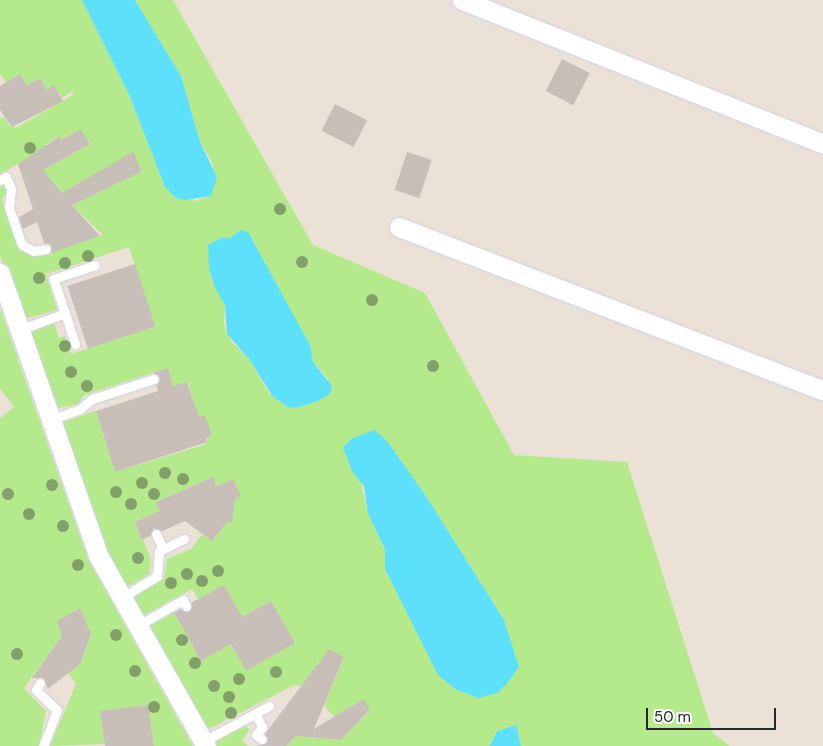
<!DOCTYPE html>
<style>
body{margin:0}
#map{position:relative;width:823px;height:746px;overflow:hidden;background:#ece1d6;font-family:"DM Sans",sans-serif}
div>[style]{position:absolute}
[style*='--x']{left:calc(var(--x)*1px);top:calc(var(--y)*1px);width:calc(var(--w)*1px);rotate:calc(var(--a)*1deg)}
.green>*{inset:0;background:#b5ea8c}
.water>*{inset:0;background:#5ce0fb}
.building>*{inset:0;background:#c7beb7;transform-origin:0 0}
.roads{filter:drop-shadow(0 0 1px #ccd2e3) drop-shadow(0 0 1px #ccd2e3)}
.lane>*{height:9px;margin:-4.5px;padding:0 4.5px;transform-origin:4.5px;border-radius:4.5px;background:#fff}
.street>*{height:19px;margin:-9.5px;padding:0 9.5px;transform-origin:9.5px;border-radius:9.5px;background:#fff}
.trees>*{width:12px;height:12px;margin:-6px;border-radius:50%;background:#82a06a}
span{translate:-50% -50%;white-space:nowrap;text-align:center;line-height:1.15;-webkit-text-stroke:4.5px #fff;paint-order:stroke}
.scale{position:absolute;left:646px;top:708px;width:130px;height:22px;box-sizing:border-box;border:2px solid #272727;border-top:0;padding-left:6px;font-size:15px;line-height:18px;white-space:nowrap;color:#272727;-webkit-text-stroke:4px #fff;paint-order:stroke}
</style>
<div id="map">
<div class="green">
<div style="clip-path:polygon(evenodd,0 0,82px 0,130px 97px,165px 187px,194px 201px,211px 196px,213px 164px,200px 142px,181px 76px,135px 0,173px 0,313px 245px,425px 293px,514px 455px,627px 462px,713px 733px,730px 746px,521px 746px,515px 725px,497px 731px,490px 746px,286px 746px,296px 736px,341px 740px,370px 711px,362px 699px,334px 717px,324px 706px,344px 658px,329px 649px,301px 686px,294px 685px,207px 730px,149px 629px,150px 626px,173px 612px,201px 661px,231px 644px,246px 671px,295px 643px,271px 601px,242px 617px,224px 585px,198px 599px,192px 589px,144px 615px,140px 615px,133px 601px,137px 595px,164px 579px,167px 559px,191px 549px,202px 534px,213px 541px,224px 526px,217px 520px,232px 522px,234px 503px,228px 502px,241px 496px,233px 479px,217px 486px,213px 477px,167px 497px,156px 502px,160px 511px,135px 522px,151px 558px,149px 574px,131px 585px,124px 586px,105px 552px,61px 425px,63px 422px,96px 411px,115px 472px,203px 445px,207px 442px,205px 438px,211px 436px,205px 415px,181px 423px,197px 412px,188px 382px,173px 386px,168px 368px,84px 395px,78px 404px,55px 409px,30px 334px,32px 332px,54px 323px,59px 338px,65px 336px,71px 354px,155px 327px,129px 247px,46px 274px,57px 310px,25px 319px,0 255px,0 187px,2px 185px,6px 192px,2px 201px,19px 248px,33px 256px,41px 256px,103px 235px,72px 205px,140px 172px,134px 152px,62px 193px,43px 170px,90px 144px,81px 129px,61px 140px,59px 137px,45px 145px,46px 148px,0 174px,0 119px,4px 117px,10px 126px,16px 128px,74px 94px,72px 92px,62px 98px,54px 86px,47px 90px,40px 78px,27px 85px,20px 74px,6px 82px,0 74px,0 0,240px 230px,310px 345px,313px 362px,328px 379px,318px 401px,288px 407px,269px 393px,249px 359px,231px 341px,224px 325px,225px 305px,212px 279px,208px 245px,221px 238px,230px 238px,240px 230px,0 0,387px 441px,426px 496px,504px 620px,395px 588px,385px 570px,385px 549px,368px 514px,361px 482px,387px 441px)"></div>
<div style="clip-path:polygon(0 308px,88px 559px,193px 746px,154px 746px,148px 705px,100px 711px,105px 744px,50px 746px,76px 684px,68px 673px,80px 664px,91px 635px,80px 608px,57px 621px,62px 636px,24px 688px,46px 711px,39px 746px,0 746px,0 418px,14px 407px,0 389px)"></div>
<div style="clip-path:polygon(245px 726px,250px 729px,242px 741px,248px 746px,215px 746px,217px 741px)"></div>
</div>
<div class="water">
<div style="clip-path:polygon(82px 0,135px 0,181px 76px,200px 142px,217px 177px,211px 196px,185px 200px,176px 198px,165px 187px,130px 97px)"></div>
<div style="clip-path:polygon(240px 230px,248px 232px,310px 345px,313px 362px,332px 386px,330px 394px,318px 401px,295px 408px,288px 407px,273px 397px,249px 359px,227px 334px,225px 305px,215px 288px,209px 268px,208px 245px,221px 238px,230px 238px)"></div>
<div style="clip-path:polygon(374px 430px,387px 441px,426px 496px,504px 620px,519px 667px,505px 686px,497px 693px,478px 698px,455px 689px,438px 675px,385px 569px,385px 549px,368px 514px,364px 486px,353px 473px,343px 448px,351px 439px)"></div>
<div style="clip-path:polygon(516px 725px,521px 746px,490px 746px,497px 731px)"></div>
</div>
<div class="building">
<div style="left:562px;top:59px;width:31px;height:36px;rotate:27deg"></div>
<div style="clip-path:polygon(20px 74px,27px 85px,40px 78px,47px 90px,54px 85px,63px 101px,12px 127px,0 110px,0 86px)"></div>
<div style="left:335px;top:104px;width:36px;height:30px;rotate:27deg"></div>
<div style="clip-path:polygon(81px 129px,90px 144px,43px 170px,62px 193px,134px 151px,141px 172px,72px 205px,100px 236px,51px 253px,51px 245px,44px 243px,37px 222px,23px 229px,19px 217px,33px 209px,18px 164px,60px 136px,61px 140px)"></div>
<div style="left:407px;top:152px;width:26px;height:40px;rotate:18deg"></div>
<div style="left:135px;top:264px;width:66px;height:71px;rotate:72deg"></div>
<div style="clip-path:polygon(168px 368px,173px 386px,187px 382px,199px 417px,205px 415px,212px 436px,205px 438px,207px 442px,115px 472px,96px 411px,158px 391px,156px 385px,160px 378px,153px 373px)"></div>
<div style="clip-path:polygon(213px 477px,217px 486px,233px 479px,241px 496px,235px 499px,232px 522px,227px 522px,212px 541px,185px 521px,162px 531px,154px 528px,150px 536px,142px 540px,135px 522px,160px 511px,156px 502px)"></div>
<div style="clip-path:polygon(224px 585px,242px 617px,271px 601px,295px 643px,246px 671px,231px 644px,201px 661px,174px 613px,181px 609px,189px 611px,191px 603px)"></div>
<div style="clip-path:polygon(80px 608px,91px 634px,80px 664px,48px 689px,43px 678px,32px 678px,62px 636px,57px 621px)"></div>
<div style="clip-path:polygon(329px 649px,344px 657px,314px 729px,363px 699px,370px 710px,341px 740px,296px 736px,286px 746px,256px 746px,267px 743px,265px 734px)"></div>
<div style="clip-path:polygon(148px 705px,154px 746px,105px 746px,100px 711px)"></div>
</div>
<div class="roads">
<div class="lane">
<div style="--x:0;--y:180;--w:7;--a:-27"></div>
<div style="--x:6;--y:177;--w:13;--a:67"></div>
<div style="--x:11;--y:189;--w:19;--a:96"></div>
<div style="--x:9;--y:208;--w:39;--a:71"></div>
<div style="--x:22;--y:245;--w:13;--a:27"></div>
<div style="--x:34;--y:251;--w:12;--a:-9"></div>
<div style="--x:65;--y:313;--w:33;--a:72"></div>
<div style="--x:19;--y:330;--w:49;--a:-20.3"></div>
<div style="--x:65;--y:313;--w:36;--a:-109"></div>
<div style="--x:53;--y:279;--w:44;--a:-18.4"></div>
<div style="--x:50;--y:420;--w:32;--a:-20"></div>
<div style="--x:80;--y:409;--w:16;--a:-40"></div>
<div style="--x:92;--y:399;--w:65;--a:-17.9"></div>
<div style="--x:156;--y:534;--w:17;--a:65"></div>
<div style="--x:121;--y:598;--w:42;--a:-31.4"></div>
<div style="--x:157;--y:576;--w:25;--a:-85"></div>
<div style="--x:159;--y:551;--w:28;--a:-26"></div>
<div style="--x:137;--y:626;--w:53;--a:-29.5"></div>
<div style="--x:183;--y:600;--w:7;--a:63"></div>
<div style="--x:40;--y:683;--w:8;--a:120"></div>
<div style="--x:36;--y:690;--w:29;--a:44"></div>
<div style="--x:57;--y:710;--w:39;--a:111"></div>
<div style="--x:255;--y:713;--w:16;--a:63"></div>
<div style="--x:262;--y:727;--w:10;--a:127"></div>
<div style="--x:256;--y:735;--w:7;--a:34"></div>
<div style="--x:204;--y:741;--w:74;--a:-28.3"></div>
</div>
<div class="street">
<div style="--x:462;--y:0;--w:389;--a:21.7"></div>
<div style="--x:399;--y:227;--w:455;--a:21.1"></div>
<div style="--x:0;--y:273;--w:299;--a:70.8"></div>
<div style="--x:98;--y:555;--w:219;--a:60.5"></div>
</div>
</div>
<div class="trees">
<div style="left:30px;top:148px"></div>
<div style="left:280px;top:209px"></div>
<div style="left:88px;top:256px"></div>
<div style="left:302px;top:262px"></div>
<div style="left:65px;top:263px"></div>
<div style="left:39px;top:278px"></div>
<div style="left:372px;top:300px"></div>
<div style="left:65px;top:346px"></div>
<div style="left:433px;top:366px"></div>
<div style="left:71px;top:372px"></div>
<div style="left:87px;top:386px"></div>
<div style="left:165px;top:473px"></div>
<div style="left:183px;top:479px"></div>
<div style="left:142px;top:483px"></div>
<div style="left:52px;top:485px"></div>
<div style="left:116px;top:492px"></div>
<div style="left:8px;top:494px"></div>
<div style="left:154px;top:494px"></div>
<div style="left:131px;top:504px"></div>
<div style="left:29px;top:514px"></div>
<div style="left:63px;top:526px"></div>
<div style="left:138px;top:558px"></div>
<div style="left:78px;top:565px"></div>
<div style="left:218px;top:571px"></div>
<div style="left:187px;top:574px"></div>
<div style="left:202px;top:581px"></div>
<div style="left:171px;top:583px"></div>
<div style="left:116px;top:635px"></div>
<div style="left:182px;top:640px"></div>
<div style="left:17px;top:654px"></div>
<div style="left:195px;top:663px"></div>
<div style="left:135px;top:671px"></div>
<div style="left:276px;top:672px"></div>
<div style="left:239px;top:679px"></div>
<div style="left:214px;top:686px"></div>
<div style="left:229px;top:697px"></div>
<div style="left:154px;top:707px"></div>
<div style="left:231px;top:713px"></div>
</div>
<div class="scale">50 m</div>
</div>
